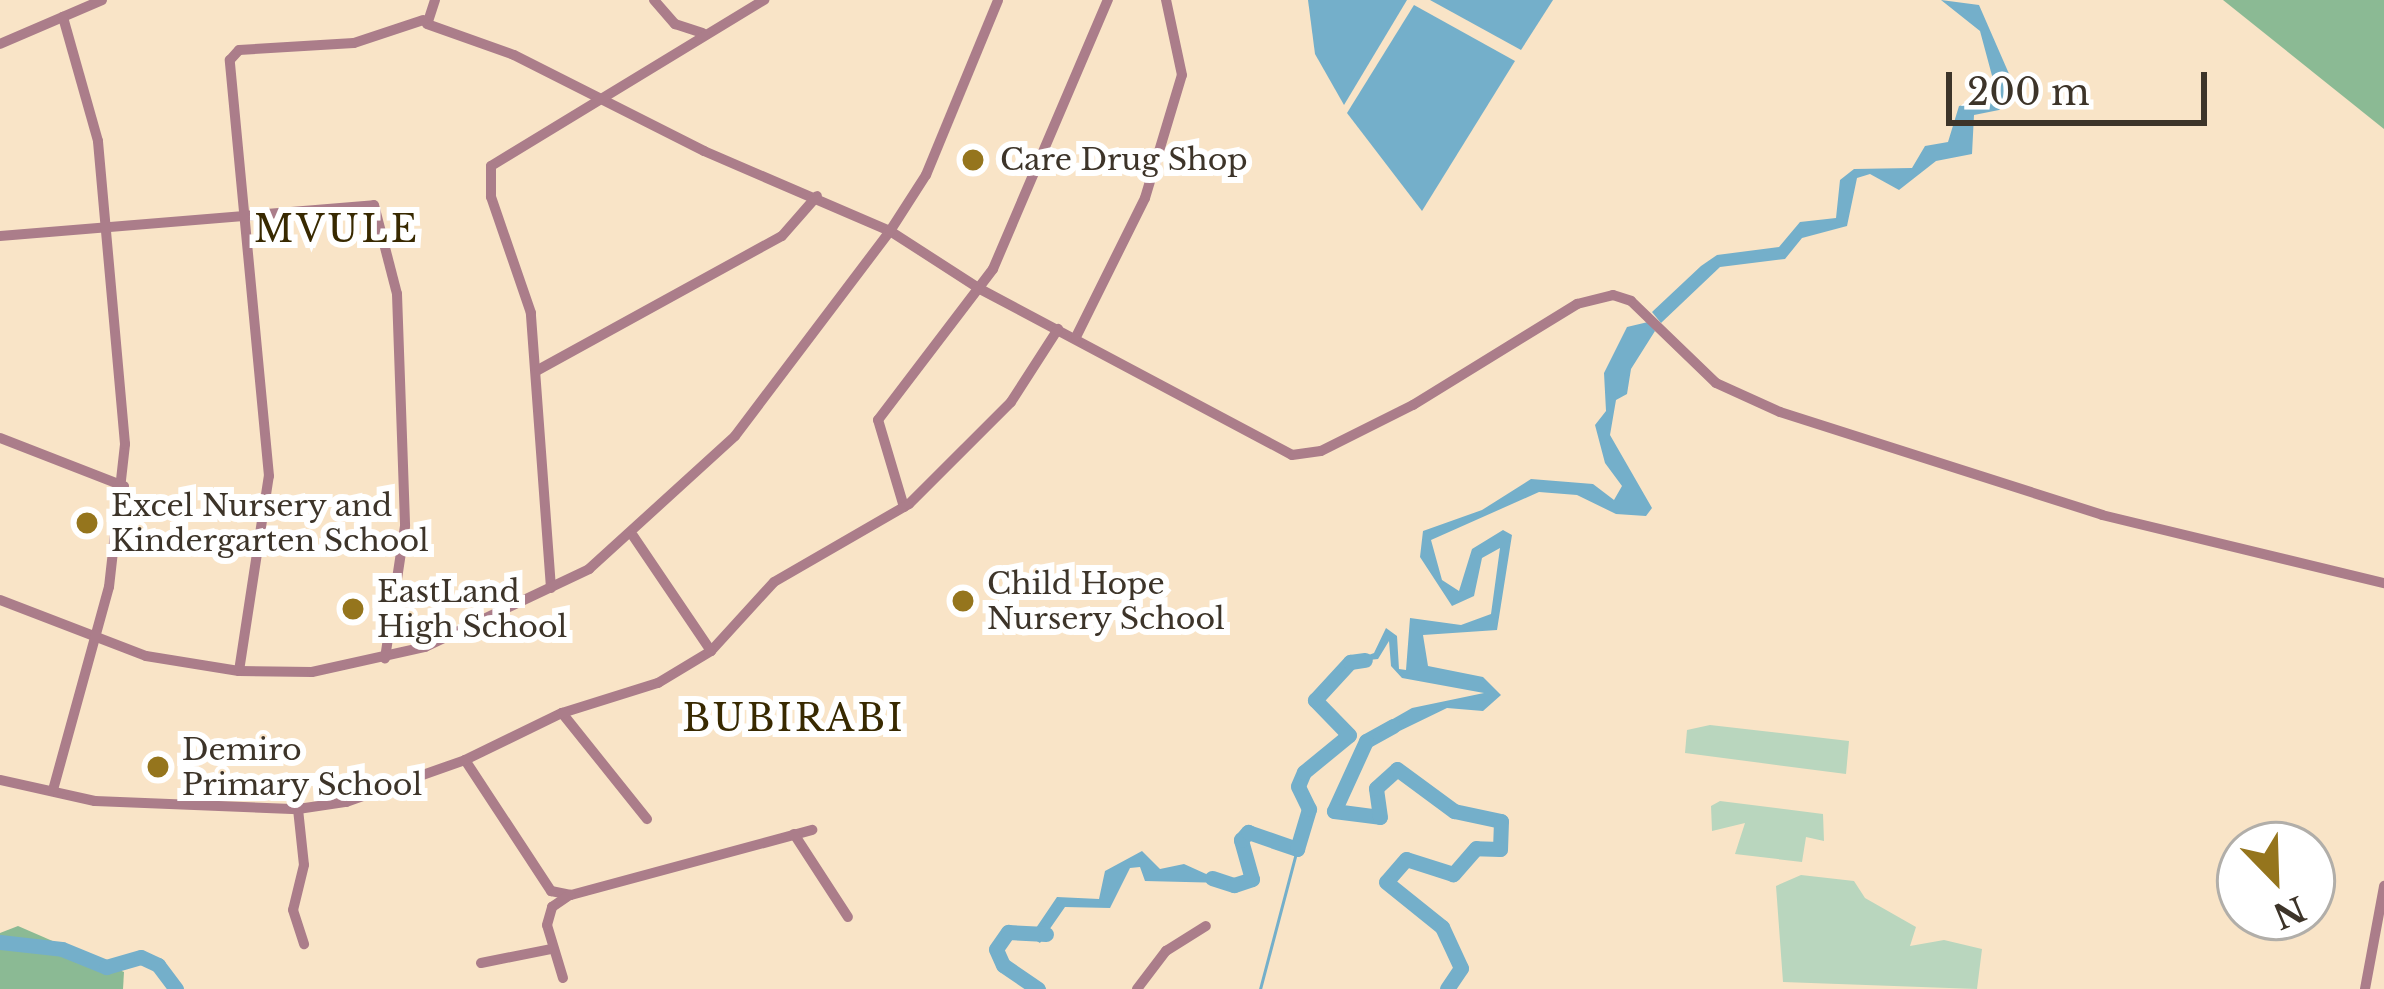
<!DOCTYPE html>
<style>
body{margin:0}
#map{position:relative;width:2384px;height:989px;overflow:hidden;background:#f9e4c7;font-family:"Libre Baskerville",serif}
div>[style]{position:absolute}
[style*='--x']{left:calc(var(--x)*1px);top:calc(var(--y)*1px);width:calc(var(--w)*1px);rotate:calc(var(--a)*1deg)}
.green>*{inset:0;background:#b9d6be}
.forest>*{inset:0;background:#8bba94}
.water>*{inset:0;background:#74afca}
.stream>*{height:3px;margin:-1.5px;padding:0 1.5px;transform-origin:1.5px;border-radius:1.5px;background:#74afca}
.river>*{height:15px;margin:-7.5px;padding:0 7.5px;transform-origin:7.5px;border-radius:7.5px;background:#74afca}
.minor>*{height:10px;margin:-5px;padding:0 5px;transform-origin:5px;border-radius:5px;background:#ab7d8a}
.dots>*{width:33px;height:33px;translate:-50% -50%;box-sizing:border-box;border:6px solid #fff;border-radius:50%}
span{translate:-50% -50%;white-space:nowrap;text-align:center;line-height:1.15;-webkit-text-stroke:12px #fff;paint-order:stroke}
.poi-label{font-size:30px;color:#3d3429}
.left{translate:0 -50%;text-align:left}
.quarter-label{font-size:36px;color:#382900;letter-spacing:3px}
.north{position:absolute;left:2216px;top:821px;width:120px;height:120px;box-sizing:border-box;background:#fff;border:3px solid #b1aea9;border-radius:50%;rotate:157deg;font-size:33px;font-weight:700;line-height:48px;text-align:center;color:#3d3429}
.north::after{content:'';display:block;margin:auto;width:42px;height:54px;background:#95751d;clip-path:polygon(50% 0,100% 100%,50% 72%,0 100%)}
.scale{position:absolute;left:1946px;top:72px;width:261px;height:54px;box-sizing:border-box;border:6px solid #3d3429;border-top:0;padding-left:15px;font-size:36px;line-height:42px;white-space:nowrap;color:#3d3429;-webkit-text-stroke:9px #fff;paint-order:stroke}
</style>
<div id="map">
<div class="green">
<div style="clip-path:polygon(1710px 725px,1849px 741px,1846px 774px,1685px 753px,1687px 730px)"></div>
<div style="clip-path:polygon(1720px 801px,1823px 814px,1824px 841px,1806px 837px,1802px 862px,1735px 854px,1745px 823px,1712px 831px,1711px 806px)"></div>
<div style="clip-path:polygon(1801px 875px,1854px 881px,1865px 898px,1916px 927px,1910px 946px,1944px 940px,1982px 949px,1977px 989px,1783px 982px,1776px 886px)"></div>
</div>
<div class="forest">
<div style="clip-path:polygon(2223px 0,2384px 0,2384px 129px)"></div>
<div style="clip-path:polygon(18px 926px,124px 972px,123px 989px,0 989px,0 933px)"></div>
</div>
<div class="water">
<div style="clip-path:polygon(1308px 0,1407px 0,1344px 105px,1315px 54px)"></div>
<div style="clip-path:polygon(1430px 0,1553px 0,1521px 50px)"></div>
<div style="clip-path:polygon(1941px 0,1979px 5px,2013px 83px,2011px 100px,1999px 110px,1974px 115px,1972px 154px,1936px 161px,1899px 190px,1870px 174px,1857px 178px,1847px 226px,1802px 238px,1785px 259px,1720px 267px,1661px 323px,1652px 312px,1701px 266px,1717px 255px,1779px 247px,1800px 222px,1836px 218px,1840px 180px,1854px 169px,1912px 168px,1925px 146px,1948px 142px,1959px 106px,1998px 98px,1980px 31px)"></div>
<div style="clip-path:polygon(1414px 5px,1515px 61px,1422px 211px,1347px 113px)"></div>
<div style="clip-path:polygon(1648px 322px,1655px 331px,1631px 369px,1627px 394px,1616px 400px,1610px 435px,1652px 508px,1646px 516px,1616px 514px,1577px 495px,1539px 492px,1431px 540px,1442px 580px,1459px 591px,1472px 549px,1503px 530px,1512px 535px,1497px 630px,1423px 635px,1428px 666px,1483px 677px,1501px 695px,1483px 711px,1447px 708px,1381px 740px,1377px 728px,1412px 708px,1484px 693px,1402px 678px,1391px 666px,1389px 641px,1378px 659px,1350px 662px,1374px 653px,1386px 628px,1397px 636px,1399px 669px,1406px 670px,1410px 618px,1461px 625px,1491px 614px,1500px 548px,1482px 558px,1474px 596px,1452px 606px,1420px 557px,1423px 531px,1482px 510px,1531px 479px,1593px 484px,1614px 500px,1622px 486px,1605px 463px,1595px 425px,1606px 411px,1604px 373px,1627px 327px)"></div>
<div style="clip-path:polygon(1142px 851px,1160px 869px,1184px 864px,1226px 883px,1145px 881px,1140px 867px,1130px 868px,1110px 908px,1065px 907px,1040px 943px,1032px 938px,1028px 927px,1036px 928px,1057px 897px,1099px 899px,1105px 871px)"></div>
</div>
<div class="stream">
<div style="--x:1260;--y:989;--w:145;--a:-75.2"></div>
</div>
<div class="river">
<div style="--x:1393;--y:726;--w:31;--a:151"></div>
<div style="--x:1366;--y:741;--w:77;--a:114.6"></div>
<div style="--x:1334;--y:811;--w:46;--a:7.4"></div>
<div style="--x:1380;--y:817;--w:29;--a:-98"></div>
<div style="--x:1376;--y:788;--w:28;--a:-42"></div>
<div style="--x:1397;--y:769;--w:71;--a:36.4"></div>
<div style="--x:1454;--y:811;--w:48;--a:12"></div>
<div style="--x:1501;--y:821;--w:28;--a:92"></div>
<div style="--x:1500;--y:849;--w:24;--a:-178"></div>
<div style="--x:1476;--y:848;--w:35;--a:131"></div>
<div style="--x:1453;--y:874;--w:49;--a:-162.3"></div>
<div style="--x:1406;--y:859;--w:30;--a:131"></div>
<div style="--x:1386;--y:882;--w:72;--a:38.8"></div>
<div style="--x:1442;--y:927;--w:45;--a:65.1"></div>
<div style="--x:1461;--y:968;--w:25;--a:124"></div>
<div style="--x:1212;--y:878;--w:23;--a:18"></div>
<div style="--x:1234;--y:885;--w:19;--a:-18"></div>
<div style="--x:1252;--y:879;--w:41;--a:-105.8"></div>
<div style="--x:1241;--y:840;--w:11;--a:-49"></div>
<div style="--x:1248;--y:832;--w:52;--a:19.1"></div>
<div style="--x:1297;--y:849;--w:42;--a:-73.3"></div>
<div style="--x:1309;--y:809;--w:25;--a:-116"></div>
<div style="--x:1298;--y:786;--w:15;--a:-67"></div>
<div style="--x:1304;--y:772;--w:58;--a:-39.4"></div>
<div style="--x:1349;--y:735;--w:49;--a:-134.2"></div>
<div style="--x:1315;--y:700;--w:52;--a:-47.4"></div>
<div style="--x:1350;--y:662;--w:15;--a:-8"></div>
<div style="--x:0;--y:942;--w:62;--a:6.4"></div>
<div style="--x:62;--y:949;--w:48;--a:22.2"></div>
<div style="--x:106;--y:967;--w:36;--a:-16"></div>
<div style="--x:141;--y:957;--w:19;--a:25"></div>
<div style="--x:158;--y:965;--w:30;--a:53"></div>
<div style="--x:1038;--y:989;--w:42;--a:-145.6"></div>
<div style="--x:1003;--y:965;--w:17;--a:-114"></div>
<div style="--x:996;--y:949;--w:21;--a:-55"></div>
<div style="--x:1008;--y:932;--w:38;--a:3"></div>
</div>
<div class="minor">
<div style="--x:435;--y:0;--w:25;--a:108"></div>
<div style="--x:427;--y:24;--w:92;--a:19.6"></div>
<div style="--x:514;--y:55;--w:213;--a:26.8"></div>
<div style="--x:704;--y:151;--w:202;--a:23.3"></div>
<div style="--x:890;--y:231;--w:107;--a:32.8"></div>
<div style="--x:980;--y:289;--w:353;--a:28"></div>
<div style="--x:1292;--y:455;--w:29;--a:-8"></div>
<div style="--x:1321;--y:451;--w:103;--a:-26.6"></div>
<div style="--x:1413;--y:405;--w:193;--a:-31.6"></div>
<div style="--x:1577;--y:304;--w:37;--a:-14"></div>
<div style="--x:1613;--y:295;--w:19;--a:18"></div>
<div style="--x:1631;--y:301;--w:118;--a:44"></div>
<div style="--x:1716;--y:383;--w:70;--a:24.4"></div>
<div style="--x:1780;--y:412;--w:338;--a:17.7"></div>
<div style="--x:2102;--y:515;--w:290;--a:13.6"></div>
<div style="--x:654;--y:0;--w:32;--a:49"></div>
<div style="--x:675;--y:24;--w:29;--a:18"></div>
<div style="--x:0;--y:44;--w:111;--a:-23.3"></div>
<div style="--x:0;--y:236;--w:375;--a:-4.7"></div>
<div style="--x:374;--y:205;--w:92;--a:75.5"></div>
<div style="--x:397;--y:294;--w:232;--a:88"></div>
<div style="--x:405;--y:526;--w:134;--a:98.6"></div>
<div style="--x:1076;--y:337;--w:155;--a:-63.6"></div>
<div style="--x:1145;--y:198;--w:128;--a:-73.3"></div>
<div style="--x:1182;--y:75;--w:77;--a:-102"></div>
<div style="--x:538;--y:370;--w:278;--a:-28.8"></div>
<div style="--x:782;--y:236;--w:53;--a:-48.8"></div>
<div style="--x:0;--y:438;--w:133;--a:21.2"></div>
<div style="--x:904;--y:507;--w:91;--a:-106.6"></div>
<div style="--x:878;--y:420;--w:190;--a:-52.7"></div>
<div style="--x:993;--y:269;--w:293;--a:-66.9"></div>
<div style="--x:551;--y:588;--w:276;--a:-94.2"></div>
<div style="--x:531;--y:313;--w:123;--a:-109"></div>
<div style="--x:491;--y:197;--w:31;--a:-90"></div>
<div style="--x:491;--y:166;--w:320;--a:-31.3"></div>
<div style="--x:0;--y:600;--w:156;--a:21"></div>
<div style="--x:146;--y:656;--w:94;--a:9.2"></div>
<div style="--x:239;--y:671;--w:73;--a:0.8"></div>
<div style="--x:312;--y:672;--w:116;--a:-12.5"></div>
<div style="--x:425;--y:647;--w:182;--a:-25.4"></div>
<div style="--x:589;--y:569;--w:197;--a:-42.3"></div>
<div style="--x:735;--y:436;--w:257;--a:-52.9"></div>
<div style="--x:890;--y:231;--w:67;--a:-57.3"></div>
<div style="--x:926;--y:175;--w:189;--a:-67.6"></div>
<div style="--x:711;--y:651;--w:93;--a:-47.6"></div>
<div style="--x:774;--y:582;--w:156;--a:-30"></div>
<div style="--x:909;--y:504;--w:144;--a:-45"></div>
<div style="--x:1011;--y:402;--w:87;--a:-57.2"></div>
<div style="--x:239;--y:671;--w:197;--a:-81.3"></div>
<div style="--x:269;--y:476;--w:418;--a:-95.4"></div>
<div style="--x:230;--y:60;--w:13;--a:-48"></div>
<div style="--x:239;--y:50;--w:115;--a:-3.5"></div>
<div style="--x:354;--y:43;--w:73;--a:-18.4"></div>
<div style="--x:562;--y:713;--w:136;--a:51.3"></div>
<div style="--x:465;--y:760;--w:157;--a:56.7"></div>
<div style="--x:551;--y:891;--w:20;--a:11"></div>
<div style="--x:571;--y:895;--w:250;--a:-15.1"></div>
<div style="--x:0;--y:780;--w:97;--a:12.5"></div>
<div style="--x:95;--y:801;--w:203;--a:2.3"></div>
<div style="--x:298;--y:809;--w:49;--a:-8.3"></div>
<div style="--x:346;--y:802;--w:126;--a:-19.4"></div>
<div style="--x:465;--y:760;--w:108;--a:-25.9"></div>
<div style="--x:562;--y:713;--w:101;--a:-17.4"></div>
<div style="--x:658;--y:683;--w:62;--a:-31.1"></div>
<div style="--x:711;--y:651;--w:139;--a:-124.1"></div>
<div style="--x:53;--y:790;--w:211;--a:-74.6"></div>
<div style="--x:109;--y:587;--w:144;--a:-83.6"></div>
<div style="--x:125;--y:444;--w:304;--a:-95.1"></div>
<div style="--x:98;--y:141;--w:129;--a:-105.8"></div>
<div style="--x:298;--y:809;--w:56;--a:83.9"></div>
<div style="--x:304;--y:865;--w:46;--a:103.7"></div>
<div style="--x:293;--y:910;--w:36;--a:72"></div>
<div style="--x:794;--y:834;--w:99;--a:57"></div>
<div style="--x:481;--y:963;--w:71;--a:-11.3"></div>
<div style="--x:563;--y:978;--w:55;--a:-106.8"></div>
<div style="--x:547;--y:925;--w:19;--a:-74"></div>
<div style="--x:552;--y:907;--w:22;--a:-34"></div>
<div style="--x:1137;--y:989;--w:48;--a:-52.7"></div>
<div style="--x:1166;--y:951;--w:47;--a:-32"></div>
<div style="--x:2365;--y:989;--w:105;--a:-79.5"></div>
</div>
<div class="dots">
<div style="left:973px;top:160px;background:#95751d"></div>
<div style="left:87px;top:523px;background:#95751d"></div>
<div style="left:963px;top:601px;background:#95751d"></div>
<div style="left:353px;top:609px;background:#95751d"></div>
<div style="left:158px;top:767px;background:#95751d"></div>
</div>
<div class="poi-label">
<span class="left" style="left:1000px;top:160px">Care Drug Shop</span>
<span class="left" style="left:111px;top:523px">Excel Nursery and<br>Kindergarten School</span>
<span class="left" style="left:987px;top:601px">Child Hope<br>Nursery School</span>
<span class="left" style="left:377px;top:609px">EastLand<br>High School</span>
<span class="left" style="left:182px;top:767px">Demiro<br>Primary School</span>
</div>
<div class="quarter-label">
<span style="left:337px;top:230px">MVULE</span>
<span style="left:794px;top:719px">BUBIRABI</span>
</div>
<div class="north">N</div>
<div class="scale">200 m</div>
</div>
